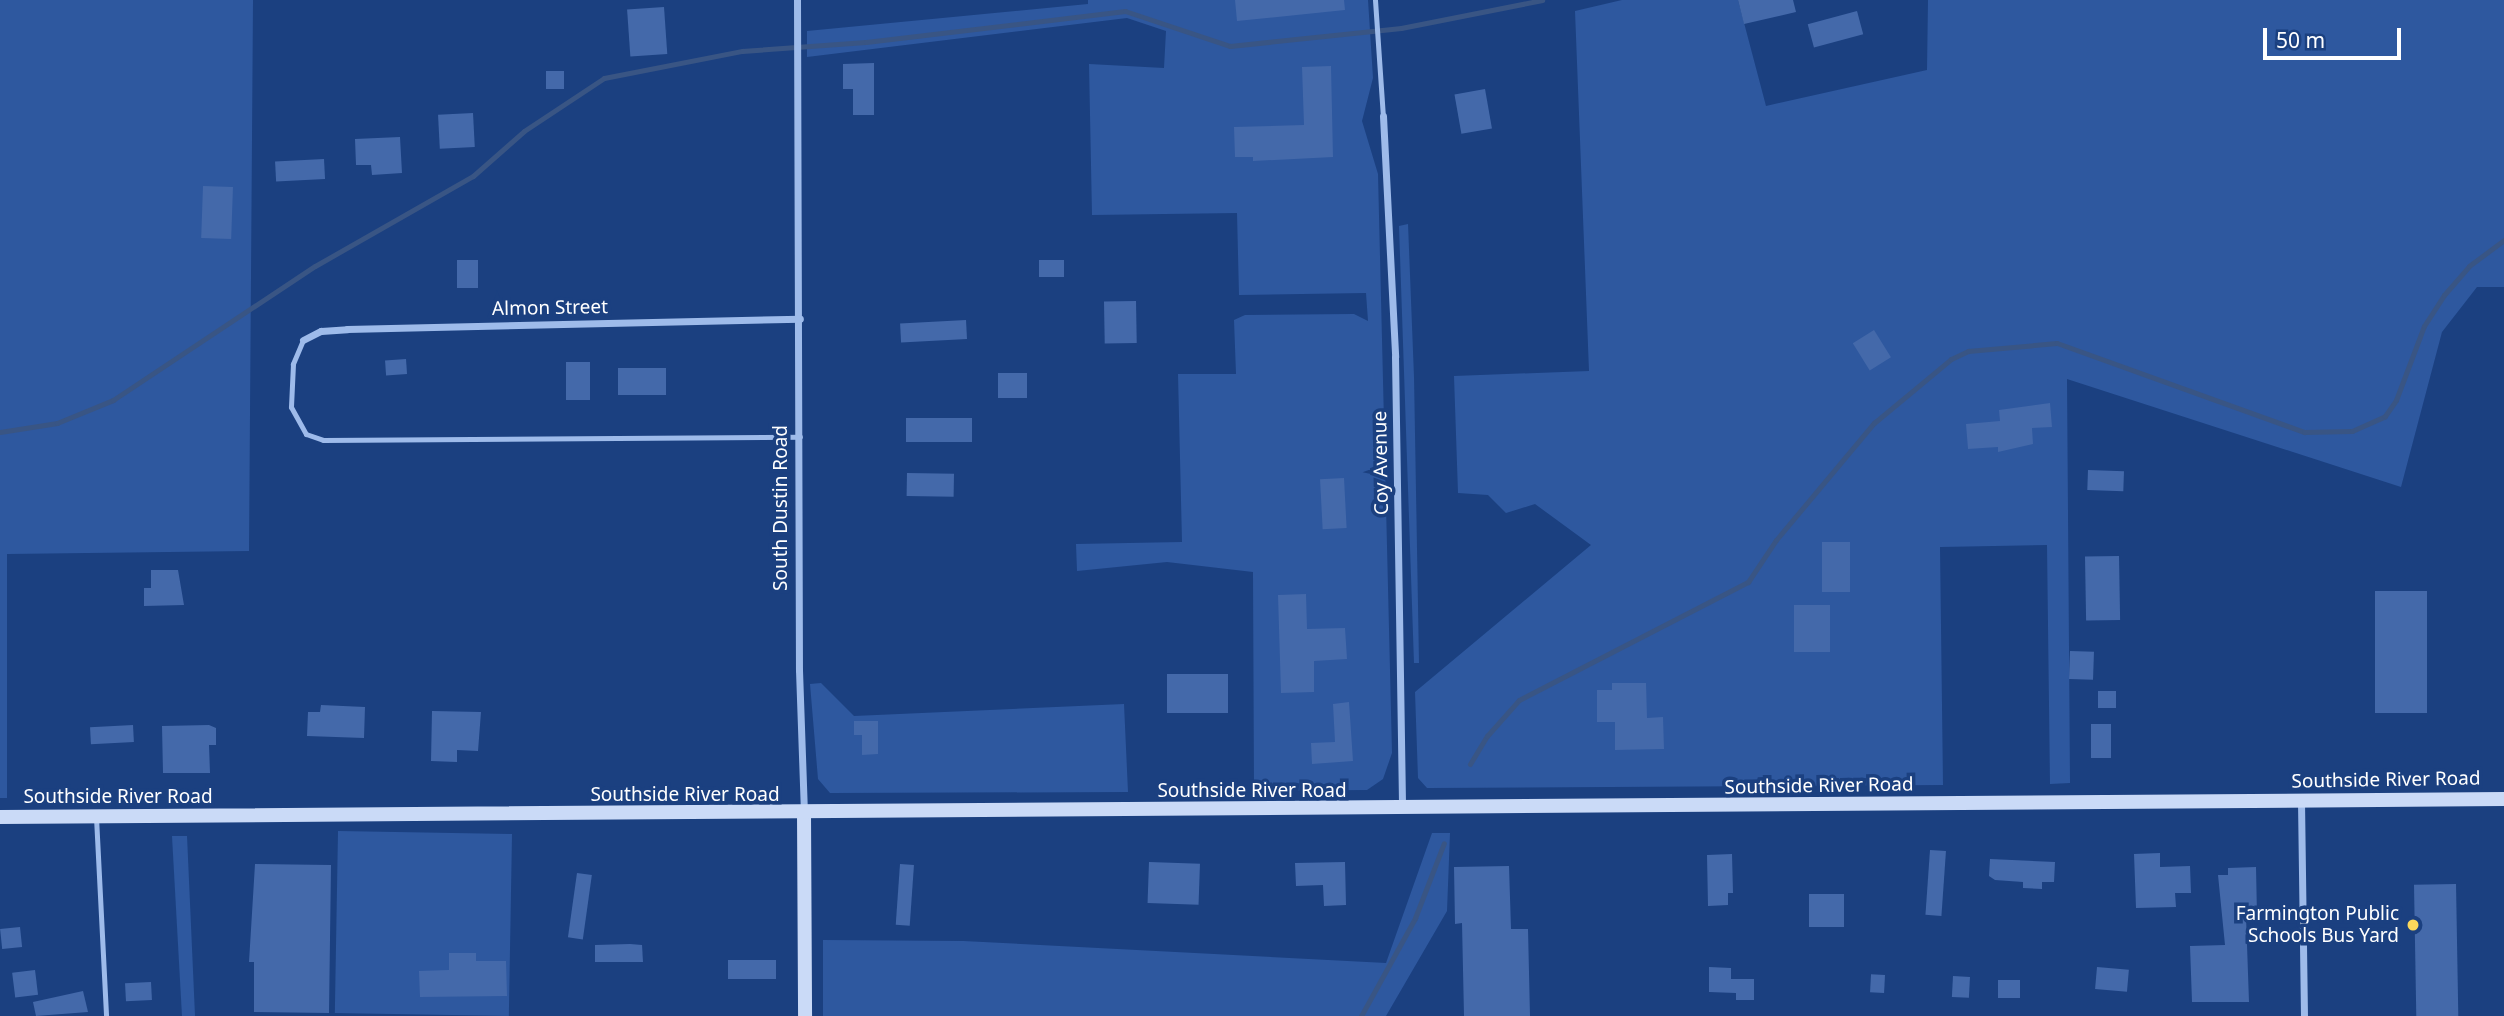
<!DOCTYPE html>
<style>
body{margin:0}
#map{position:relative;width:2504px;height:1016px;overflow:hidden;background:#1b4080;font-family:"Noto Sans",sans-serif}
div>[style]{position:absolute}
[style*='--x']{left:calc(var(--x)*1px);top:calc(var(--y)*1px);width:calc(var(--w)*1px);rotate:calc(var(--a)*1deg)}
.green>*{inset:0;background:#2e589f;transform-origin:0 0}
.stream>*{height:5px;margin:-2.5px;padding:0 2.5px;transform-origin:2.5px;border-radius:2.5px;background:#395584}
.building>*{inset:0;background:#4469aa;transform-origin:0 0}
.lane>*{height:5px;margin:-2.5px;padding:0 2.5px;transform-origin:2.5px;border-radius:2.5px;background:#9ebbea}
.street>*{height:7px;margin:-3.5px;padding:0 3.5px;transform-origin:3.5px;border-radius:3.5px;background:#9ebbea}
.secondary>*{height:14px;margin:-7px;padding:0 7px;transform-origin:7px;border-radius:7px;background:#cadaf7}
.dots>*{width:19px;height:19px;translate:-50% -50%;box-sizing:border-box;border:4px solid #1b4080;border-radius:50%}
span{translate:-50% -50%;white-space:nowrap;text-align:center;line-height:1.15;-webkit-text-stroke:7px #1b4080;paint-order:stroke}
.street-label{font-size:19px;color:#fff}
.poi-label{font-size:19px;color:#fff}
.right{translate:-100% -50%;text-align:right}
.scale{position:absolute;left:2263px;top:28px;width:138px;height:32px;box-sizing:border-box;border:4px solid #fff;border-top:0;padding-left:9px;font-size:21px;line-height:24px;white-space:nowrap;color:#fff;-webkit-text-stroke:5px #1b4080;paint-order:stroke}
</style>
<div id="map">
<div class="green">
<div style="clip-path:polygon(0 0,253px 0,249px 551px,7px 554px,7px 798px,0 798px)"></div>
<div style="clip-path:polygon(1088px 0,1368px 0,1373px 78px,1362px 121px,1378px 174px,1392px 753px,1383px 779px,1367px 790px,1254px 791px,1253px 572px,1167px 562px,1077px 571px,1076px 544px,1182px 542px,1178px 374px,1236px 374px,1234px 320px,1245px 315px,1354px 314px,1368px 321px,1366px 293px,1239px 295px,1237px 213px,1092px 215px,1089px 64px,1164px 68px,1166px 31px,1127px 18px,807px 57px,807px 31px,1088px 4px)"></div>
<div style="clip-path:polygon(1622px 0,1738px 0,1766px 106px,1927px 70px,1928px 0,2504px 0,2504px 287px,2477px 287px,2442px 332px,2401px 487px,2067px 379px,2070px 783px,2050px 784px,2047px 545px,1940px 547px,1943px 785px,1427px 788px,1418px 778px,1415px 692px,1591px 545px,1535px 504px,1506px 513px,1488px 495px,1458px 493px,1454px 376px,1589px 371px,1575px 11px)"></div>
<div style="clip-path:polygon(1408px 224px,1414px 377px,1419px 663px,1414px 663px,1399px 226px)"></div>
<div style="clip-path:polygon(821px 683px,854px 716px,1124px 704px,1128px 792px,830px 793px,818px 779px,810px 684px)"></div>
<div style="clip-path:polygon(1432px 833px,1450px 833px,1447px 911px,1386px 1016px,823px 1016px,823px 940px,963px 941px,1386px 963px)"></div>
<div style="left:512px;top:834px;width:182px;height:174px;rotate:91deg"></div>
<div style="clip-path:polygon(172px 836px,187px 836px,195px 1016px,182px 1016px)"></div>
</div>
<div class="stream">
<div style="--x:0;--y:432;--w:58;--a:-9"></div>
<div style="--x:57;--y:423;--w:61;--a:-22.3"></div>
<div style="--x:113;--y:400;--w:242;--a:-33.6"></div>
<div style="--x:315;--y:266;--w:182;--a:-29.7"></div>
<div style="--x:473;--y:176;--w:68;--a:-41.4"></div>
<div style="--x:524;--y:131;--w:96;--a:-33.5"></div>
<div style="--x:604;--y:78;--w:141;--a:-11.1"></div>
<div style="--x:742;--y:51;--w:124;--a:-4.2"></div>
<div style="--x:866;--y:42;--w:261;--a:-6.8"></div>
<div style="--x:1125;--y:11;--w:111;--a:18.4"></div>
<div style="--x:1230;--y:46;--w:172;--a:-6"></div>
<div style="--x:1401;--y:28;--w:144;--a:-11.2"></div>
<div style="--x:1470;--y:764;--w:33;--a:-59"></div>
<div style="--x:1487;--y:736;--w:48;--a:-48.4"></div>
<div style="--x:1519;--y:700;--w:258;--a:-27.3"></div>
<div style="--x:1748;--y:582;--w:50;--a:-56.3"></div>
<div style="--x:1776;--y:540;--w:153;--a:-50.1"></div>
<div style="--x:1874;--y:423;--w:100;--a:-39.7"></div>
<div style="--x:1951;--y:359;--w:19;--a:-25"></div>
<div style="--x:1968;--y:351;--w:89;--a:-5.1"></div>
<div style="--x:2057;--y:343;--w:263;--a:19.8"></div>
<div style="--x:2304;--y:432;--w:48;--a:-1.2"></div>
<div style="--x:2352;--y:431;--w:36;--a:-24"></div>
<div style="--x:2385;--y:416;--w:19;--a:-55"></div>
<div style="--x:2396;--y:400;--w:79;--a:-69.3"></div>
<div style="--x:2424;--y:326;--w:37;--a:-57"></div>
<div style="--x:2444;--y:295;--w:38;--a:-49"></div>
<div style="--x:2469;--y:266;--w:44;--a:-36.6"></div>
<div style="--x:1361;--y:1016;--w:112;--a:-61.1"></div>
<div style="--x:1415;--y:918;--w:80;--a:-68.9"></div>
</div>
<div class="building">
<div style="clip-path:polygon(1235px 0,1344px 0,1345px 10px,1237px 21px)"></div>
<div style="clip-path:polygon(1738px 0,1793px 0,1796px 12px,1744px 24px)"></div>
<div style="left:664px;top:7px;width:47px;height:37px;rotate:86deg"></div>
<div style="left:1857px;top:11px;width:24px;height:51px;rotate:75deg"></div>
<div style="clip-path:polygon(874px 63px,874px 115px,853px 115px,853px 89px,843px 89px,843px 64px)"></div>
<div style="clip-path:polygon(1331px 66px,1333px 157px,1253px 161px,1253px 157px,1235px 157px,1234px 127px,1304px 125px,1302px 67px)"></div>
<div style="left:564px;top:71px;width:18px;height:18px;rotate:90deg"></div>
<div style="left:1485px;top:89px;width:40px;height:31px;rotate:80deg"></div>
<div style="left:473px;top:113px;width:34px;height:35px;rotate:87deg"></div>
<div style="clip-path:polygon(400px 137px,402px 173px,372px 175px,371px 165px,356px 165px,355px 139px)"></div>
<div style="left:324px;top:159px;width:20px;height:49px;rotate:87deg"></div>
<div style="left:203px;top:186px;width:30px;height:52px;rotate:2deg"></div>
<div style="left:457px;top:260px;width:21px;height:28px"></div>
<div style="left:1039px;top:260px;width:25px;height:17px"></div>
<div style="left:1136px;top:301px;width:42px;height:32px;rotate:89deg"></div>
<div style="left:966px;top:320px;width:19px;height:66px;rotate:87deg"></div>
<div style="left:1874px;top:330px;width:32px;height:25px;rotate:58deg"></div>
<div style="left:406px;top:359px;width:15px;height:21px;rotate:86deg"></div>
<div style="left:566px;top:362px;width:24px;height:38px"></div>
<div style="left:666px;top:368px;width:27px;height:48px;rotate:90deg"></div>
<div style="left:998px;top:373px;width:29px;height:25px"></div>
<div style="clip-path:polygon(2050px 403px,2052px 427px,2032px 428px,2033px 444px,1998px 452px,1998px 447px,1968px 449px,1966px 424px,2000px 421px,1999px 410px)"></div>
<div style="left:906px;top:418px;width:66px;height:24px"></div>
<div style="left:2088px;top:470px;width:36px;height:20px;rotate:2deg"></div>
<div style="left:907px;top:473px;width:47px;height:23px;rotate:1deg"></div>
<div style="left:1344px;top:478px;width:50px;height:24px;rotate:87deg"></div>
<div style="left:1822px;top:542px;width:28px;height:50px"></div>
<div style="left:2119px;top:556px;width:64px;height:34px;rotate:89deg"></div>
<div style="clip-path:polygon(151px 570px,178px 570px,184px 605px,144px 606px,144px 588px,151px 588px)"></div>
<div style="left:2427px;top:591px;width:122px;height:52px;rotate:90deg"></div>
<div style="clip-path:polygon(1306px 594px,1307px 629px,1345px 628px,1347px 659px,1314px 661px,1314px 692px,1281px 693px,1278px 595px)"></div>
<div style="left:1794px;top:605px;width:36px;height:47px"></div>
<div style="left:2070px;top:651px;width:24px;height:28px;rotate:2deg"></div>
<div style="left:1167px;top:674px;width:61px;height:39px"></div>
<div style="clip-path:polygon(1612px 683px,1646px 683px,1647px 718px,1663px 717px,1664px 749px,1615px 750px,1615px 722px,1597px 722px,1597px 690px,1612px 690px)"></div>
<div style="left:2098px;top:691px;width:18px;height:17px"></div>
<div style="clip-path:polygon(1349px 702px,1353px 761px,1312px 764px,1311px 743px,1335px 742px,1333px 704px)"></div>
<div style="clip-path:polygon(321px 705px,365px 707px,364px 738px,307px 736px,308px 712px,320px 712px)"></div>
<div style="clip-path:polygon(432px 711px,481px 712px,478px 751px,457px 750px,457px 762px,431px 761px)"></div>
<div style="clip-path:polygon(854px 721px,878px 721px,878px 754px,862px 755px,862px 735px,854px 735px)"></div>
<div style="left:2091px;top:724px;width:20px;height:34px"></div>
<div style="left:133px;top:725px;width:17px;height:43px;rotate:87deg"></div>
<div style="clip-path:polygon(209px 725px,216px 728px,216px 745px,209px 745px,210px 773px,163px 773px,162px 726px)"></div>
<div style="left:1930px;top:850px;width:16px;height:65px;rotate:4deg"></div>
<div style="clip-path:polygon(2160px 853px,2160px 867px,2190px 866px,2191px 893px,2175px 893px,2176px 907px,2136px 908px,2134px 854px)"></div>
<div style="clip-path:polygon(1732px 854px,1733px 893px,1728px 893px,1728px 905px,1708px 906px,1707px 855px)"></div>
<div style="clip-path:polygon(1990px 859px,2055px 862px,2054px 882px,2042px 882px,2042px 889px,2023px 888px,2023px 882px,1995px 880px,1989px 876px)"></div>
<div style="left:1149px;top:862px;width:51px;height:41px;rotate:2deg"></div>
<div style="clip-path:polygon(1345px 862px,1346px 905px,1324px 906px,1323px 885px,1296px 886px,1295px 863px)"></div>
<div style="clip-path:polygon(255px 864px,331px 865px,329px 1013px,254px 1012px,254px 962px,249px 962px)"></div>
<div style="left:900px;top:864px;width:14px;height:61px;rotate:4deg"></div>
<div style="clip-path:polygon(1509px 866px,1511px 929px,1528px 929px,1530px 1016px,1464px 1016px,1462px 923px,1455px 924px,1454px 867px)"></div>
<div style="clip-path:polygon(2256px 867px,2257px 916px,2246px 916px,2249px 1002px,2192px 1002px,2190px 946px,2225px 945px,2218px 875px,2228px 875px,2228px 868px)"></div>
<div style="left:577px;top:873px;width:15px;height:65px;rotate:8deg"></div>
<div style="left:2456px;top:884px;width:132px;height:42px;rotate:89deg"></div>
<div style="left:1809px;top:894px;width:35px;height:33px"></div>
<div style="left:20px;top:927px;width:20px;height:20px;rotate:84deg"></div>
<div style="clip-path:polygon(630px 944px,642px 945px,643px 962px,595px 962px,595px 945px)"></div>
<div style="clip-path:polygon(449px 953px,476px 953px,476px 961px,506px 961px,507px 996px,420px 997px,419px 971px,449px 970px)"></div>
<div style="left:728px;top:960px;width:48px;height:19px"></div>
<div style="clip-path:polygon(1709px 967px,1731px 968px,1731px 979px,1754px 979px,1754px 1000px,1736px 1000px,1736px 993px,1709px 992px)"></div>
<div style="left:2097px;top:967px;width:32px;height:22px;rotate:5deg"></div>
<div style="left:35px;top:970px;width:25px;height:23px;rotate:83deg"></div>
<div style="left:1885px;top:975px;width:18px;height:14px;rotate:93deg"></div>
<div style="left:1953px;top:976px;width:17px;height:21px;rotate:3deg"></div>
<div style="left:2020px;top:980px;width:18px;height:22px;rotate:90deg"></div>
<div style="left:151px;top:982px;width:18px;height:26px;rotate:87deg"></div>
<div style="clip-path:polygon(83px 991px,88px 1012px,36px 1016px,33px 1002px)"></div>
</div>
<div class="lane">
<div style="--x:1375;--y:0;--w:116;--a:86.1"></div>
<div style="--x:303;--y:340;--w:26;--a:113"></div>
<div style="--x:293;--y:364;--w:43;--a:92.7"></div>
<div style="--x:291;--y:407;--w:31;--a:61"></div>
<div style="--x:306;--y:434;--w:18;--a:19"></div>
<div style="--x:323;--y:440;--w:477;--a:-0.4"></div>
<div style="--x:96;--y:817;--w:199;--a:87.1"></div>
</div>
<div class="street">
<div style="--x:797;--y:0;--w:670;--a:89.83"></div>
<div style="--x:799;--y:670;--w:142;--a:88"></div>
<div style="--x:1383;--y:116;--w:241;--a:87.1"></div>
<div style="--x:1395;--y:357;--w:451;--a:89.1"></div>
<div style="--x:303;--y:340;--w:20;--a:-27"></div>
<div style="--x:321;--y:331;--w:26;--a:-4"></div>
<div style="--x:347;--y:329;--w:453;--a:-1.3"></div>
<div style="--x:2301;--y:801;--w:215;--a:89.2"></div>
</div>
<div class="secondary">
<div style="--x:804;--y:813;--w:203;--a:89.7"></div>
<div style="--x:0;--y:817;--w:2504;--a:-0.41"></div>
</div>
<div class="dots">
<div style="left:2413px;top:925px;background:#fbd85b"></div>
</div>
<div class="street-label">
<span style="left:550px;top:308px;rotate:-1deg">Almon Street</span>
<span style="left:1381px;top:463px;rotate:-91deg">Coy Avenue</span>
<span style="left:781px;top:508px;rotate:-90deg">South Dustin Road</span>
<span style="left:2386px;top:780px;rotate:-1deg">Southside River Road</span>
<span style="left:1819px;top:786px;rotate:-1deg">Southside River Road</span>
<span style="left:1252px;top:791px">Southside River Road</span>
<span style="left:685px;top:795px">Southside River Road</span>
<span style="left:118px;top:797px">Southside River Road</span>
</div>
<div class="poi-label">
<span class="right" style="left:2399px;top:925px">Farmington Public<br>Schools Bus Yard</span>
</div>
<div class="scale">50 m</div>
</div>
